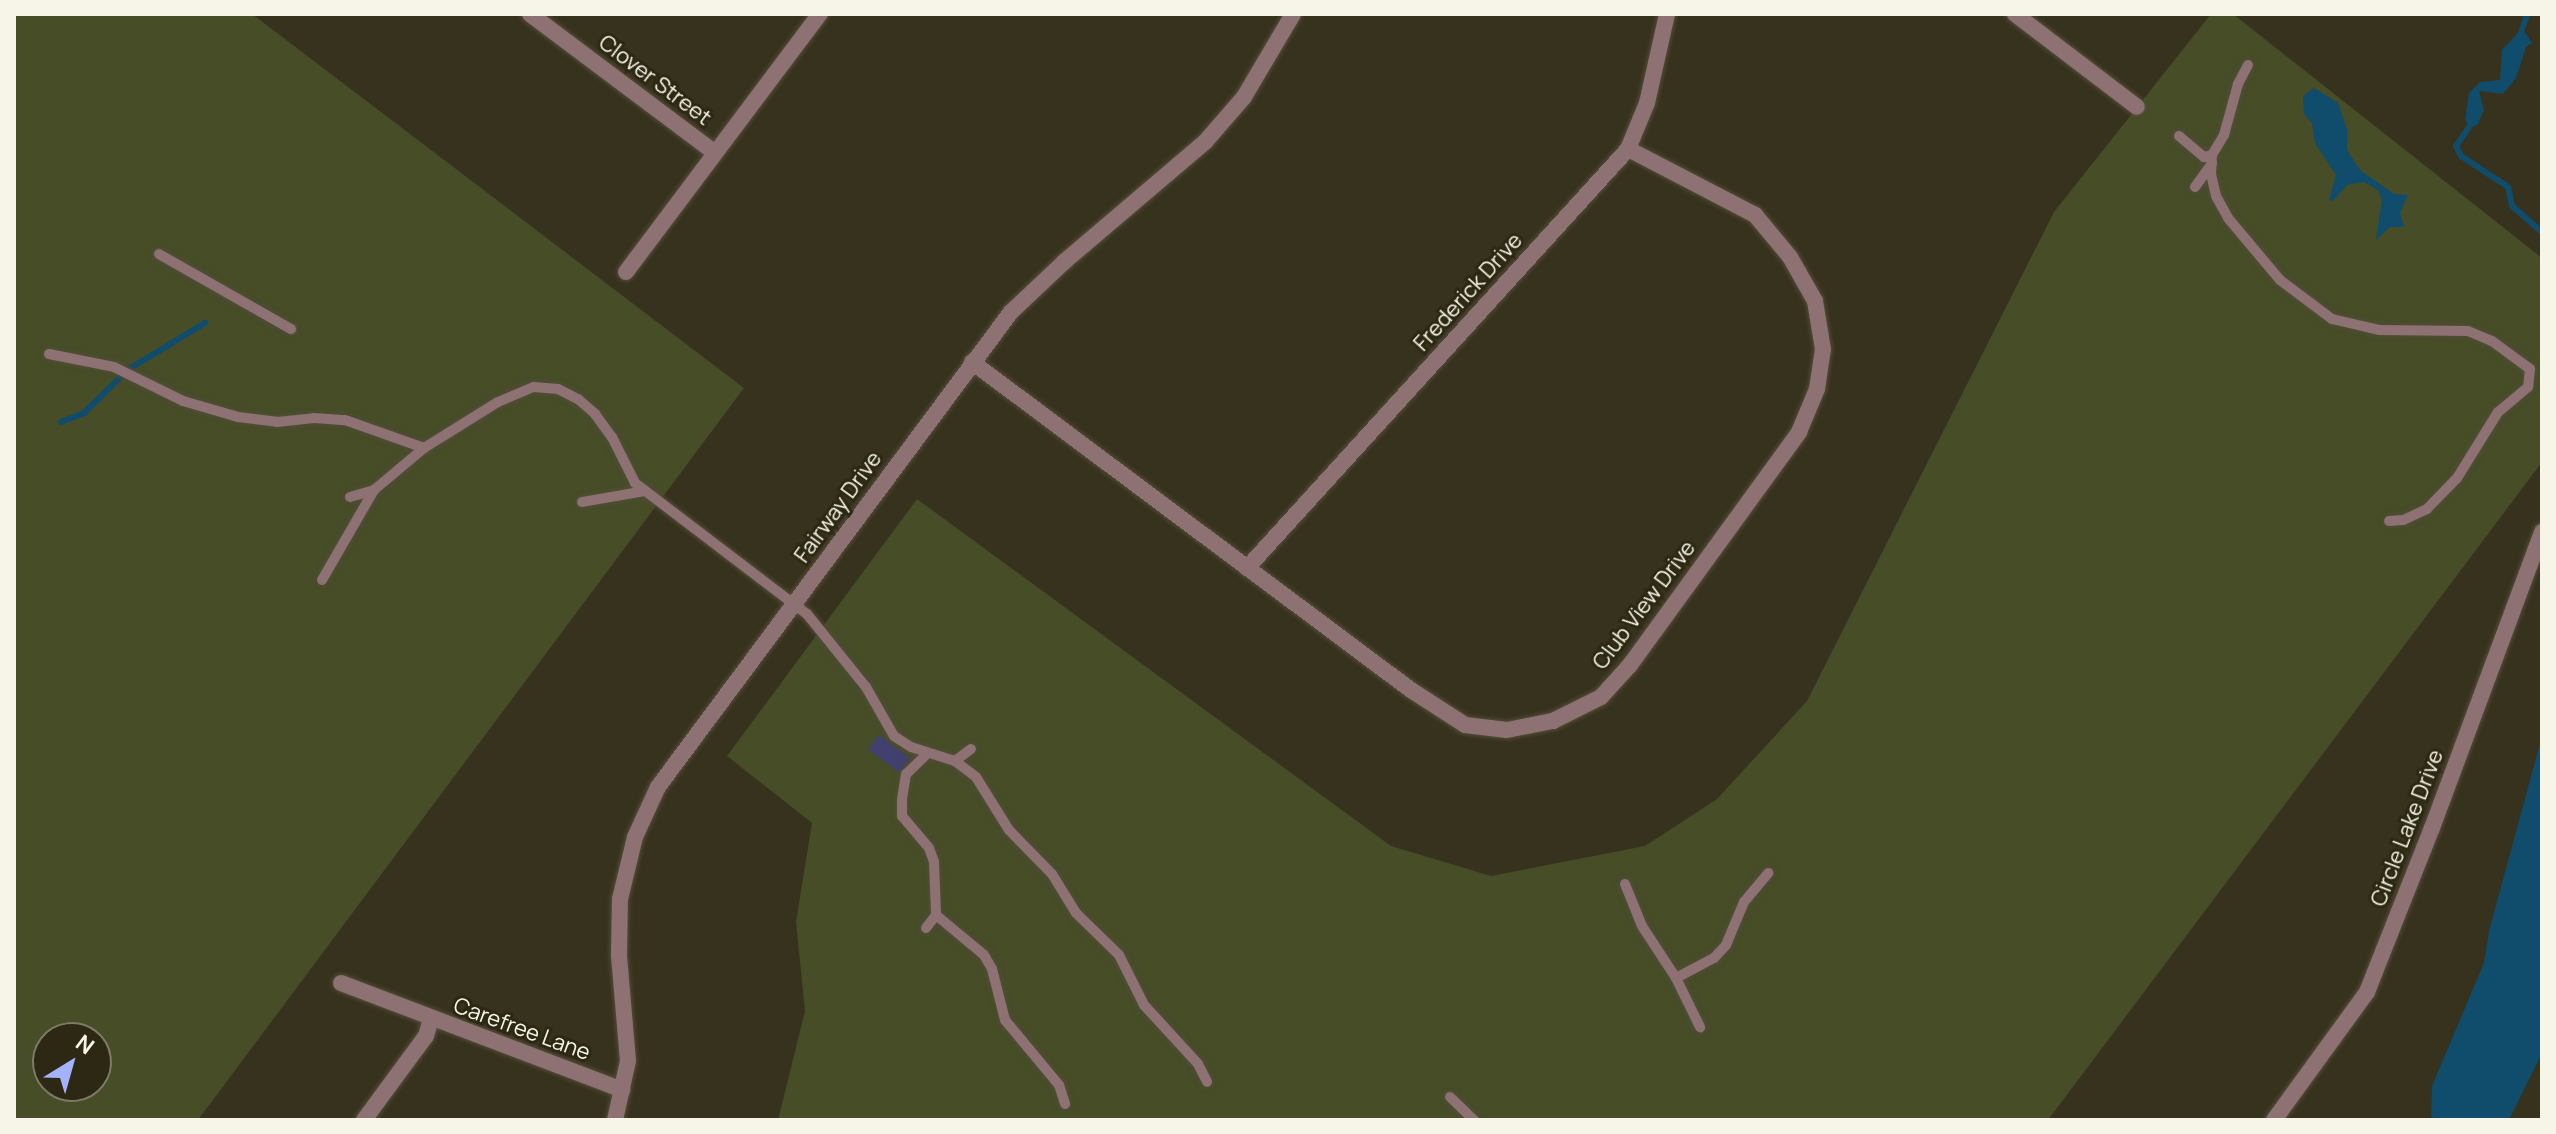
<!DOCTYPE html>
<style>
body{margin:0}
#map{position:relative;width:2556px;height:1134px;overflow:hidden;background:#37321d;font-family:Manrope,sans-serif}
div>[style]{position:absolute}
[style*='--x']{left:calc(var(--x)*1px);top:calc(var(--y)*1px);width:calc(var(--w)*1px);rotate:calc(var(--a)*1deg)}
.green>*{inset:0;background:#464d27}
.water>*{inset:0;background:#104c6c}
.stream>*{height:6px;margin:-3px;padding:0 3px;transform-origin:3px;border-radius:3px;background:#104c6c}
.building>*{inset:0;background:#42406f;transform-origin:0 0}
.roads{filter:drop-shadow(0 0 2px #524d39) drop-shadow(0 0 2px #524d39)}
.lane>*{height:10px;margin:-5px;padding:0 5px;transform-origin:5px;border-radius:5px;background:#8d7173}
.street>*{height:16px;margin:-8px;padding:0 8px;transform-origin:8px;border-radius:8px;background:#8d7173}
span{translate:-50% -50%;white-space:nowrap;text-align:center;line-height:1.15;-webkit-text-stroke:6px #2d2813;paint-order:stroke}
.street-label{font-size:22px;color:#f7f5e7}
.frame{position:absolute;inset:0;border:16px solid #f7f5e7;pointer-events:none}
.north{position:absolute;left:32px;top:1022px;width:80px;height:80px;box-sizing:border-box;background:#2d2813;border:2px solid #7e7a68;border-radius:50%;rotate:37deg;font-size:22px;font-weight:700;line-height:32px;text-align:center;color:#f7f5e7}
.north::after{content:'';display:block;margin:auto;width:28px;height:36px;background:#a4b2fc;clip-path:polygon(50% 0,100% 100%,50% 72%,0 100%)}
</style>
<div id="map">
<div class="green">
<div style="clip-path:polygon(evenodd,14px 14px,252px 14px,744px 388px,198px 1120px,14px 1120px,14px 14px,48px 1038px,96px 1038px,96px 1086px,48px 1086px,48px 1038px)"></div>
<div style="clip-path:polygon(2211px 14px,2233px 14px,2542px 258px,2542px 462px,2048px 1120px,778px 1120px,805px 1011px,796px 922px,812px 823px,727px 756px,917px 499px,1391px 846px,1491px 876px,1645px 846px,1717px 799px,1807px 701px,2054px 212px)"></div>
</div>
<div class="water">
<div style="clip-path:polygon(2524px 14px,2531px 14px,2524px 31px,2532px 43px,2526px 47px,2516px 78px,2503px 94px,2479px 91px,2484px 110px,2478px 124px,2471px 128px,2465px 120px,2469px 93px,2480px 82px,2500px 80px,2502px 50px,2518px 33px)"></div>
<div style="clip-path:polygon(2314px 88px,2338px 103px,2347px 130px,2347px 150px,2360px 170px,2394px 194px,2408px 195px,2400px 213px,2404px 227px,2390px 227px,2376px 240px,2382px 200px,2378px 190px,2364px 182px,2347px 185px,2333px 201px,2329px 200px,2336px 175px,2315px 143px,2312px 123px,2304px 114px,2303px 96px)"></div>
<div style="clip-path:polygon(2542px 736px,2542px 1053px,2509px 1120px,2435px 1120px,2431px 1116px,2432px 1086px,2484px 963px,2489px 931px)"></div>
</div>
<div class="stream">
<div style="--x:2469;--y:127;--w:23;--a:124"></div>
<div style="--x:2456;--y:146;--w:11;--a:63"></div>
<div style="--x:2461;--y:156;--w:56;--a:33.4"></div>
<div style="--x:2508;--y:187;--w:19;--a:78"></div>
<div style="--x:2512;--y:206;--w:40;--a:41"></div>
<div style="--x:61;--y:422;--w:25;--a:-21"></div>
<div style="--x:84;--y:413;--w:63;--a:-44.4"></div>
<div style="--x:129;--y:369;--w:89;--a:-31.2"></div>
</div>
<div class="building">
<div style="left:879px;top:735px;width:39px;height:18px;rotate:37deg"></div>
</div>
<div class="roads">
<div class="lane">
<div style="--x:2248;--y:65;--w:21;--a:118"></div>
<div style="--x:2238;--y:84;--w:53;--a:105.4"></div>
<div style="--x:2224;--y:135;--w:23;--a:121"></div>
<div style="--x:2212;--y:155;--w:19;--a:93"></div>
<div style="--x:2211;--y:174;--w:23;--a:77"></div>
<div style="--x:2216;--y:196;--w:25;--a:61"></div>
<div style="--x:2228;--y:218;--w:81;--a:50"></div>
<div style="--x:2280;--y:280;--w:65;--a:36.9"></div>
<div style="--x:2332;--y:319;--w:48;--a:13.2"></div>
<div style="--x:2379;--y:330;--w:89;--a:0.6"></div>
<div style="--x:2468;--y:331;--w:26;--a:23"></div>
<div style="--x:2492;--y:341;--w:47;--a:36.4"></div>
<div style="--x:2530;--y:369;--w:18;--a:96"></div>
<div style="--x:2528;--y:387;--w:39;--a:140"></div>
<div style="--x:2498;--y:412;--w:78;--a:121.8"></div>
<div style="--x:2457;--y:478;--w:43;--a:134.1"></div>
<div style="--x:2427;--y:509;--w:26;--a:155"></div>
<div style="--x:2403;--y:520;--w:14;--a:176"></div>
<div style="--x:2179;--y:136;--w:33;--a:40"></div>
<div style="--x:2204;--y:157;--w:8;--a:-14"></div>
<div style="--x:2195;--y:187;--w:29;--a:-54"></div>
<div style="--x:159;--y:254;--w:152;--a:29.6"></div>
<div style="--x:49;--y:354;--w:66;--a:11.3"></div>
<div style="--x:114;--y:367;--w:77;--a:26.2"></div>
<div style="--x:183;--y:401;--w:57;--a:16.2"></div>
<div style="--x:238;--y:417;--w:39;--a:7"></div>
<div style="--x:277;--y:422;--w:37;--a:-6"></div>
<div style="--x:314;--y:418;--w:31;--a:4"></div>
<div style="--x:345;--y:420;--w:84;--a:19.5"></div>
<div style="--x:350;--y:497;--w:25;--a:-16"></div>
<div style="--x:582;--y:502;--w:64;--a:-9.9"></div>
<div style="--x:322;--y:580;--w:104;--a:-60"></div>
<div style="--x:374;--y:490;--w:65;--a:-40"></div>
<div style="--x:424;--y:448;--w:87;--a:-31.9"></div>
<div style="--x:498;--y:402;--w:39;--a:-23"></div>
<div style="--x:534;--y:387;--w:24;--a:5"></div>
<div style="--x:558;--y:389;--w:22;--a:27"></div>
<div style="--x:578;--y:399;--w:23;--a:41"></div>
<div style="--x:595;--y:414;--w:29;--a:54"></div>
<div style="--x:612;--y:437;--w:51;--a:63.4"></div>
<div style="--x:635;--y:483;--w:216;--a:37.3"></div>
<div style="--x:807;--y:614;--w:94;--a:51.1"></div>
<div style="--x:866;--y:687;--w:56;--a:60.3"></div>
<div style="--x:894;--y:736;--w:20;--a:33"></div>
<div style="--x:911;--y:747;--w:46;--a:17.7"></div>
<div style="--x:955;--y:761;--w:20;--a:-37"></div>
<div style="--x:928;--y:753;--w:30;--a:136"></div>
<div style="--x:906;--y:774;--w:26;--a:99"></div>
<div style="--x:902;--y:800;--w:16;--a:90"></div>
<div style="--x:902;--y:816;--w:42;--a:49.8"></div>
<div style="--x:929;--y:848;--w:15;--a:70"></div>
<div style="--x:934;--y:862;--w:53;--a:87.8"></div>
<div style="--x:936;--y:915;--w:62;--a:39.8"></div>
<div style="--x:984;--y:955;--w:16;--a:60"></div>
<div style="--x:992;--y:969;--w:53;--a:75.7"></div>
<div style="--x:1005;--y:1020;--w:85;--a:50.3"></div>
<div style="--x:1059;--y:1085;--w:20;--a:72"></div>
<div style="--x:955;--y:761;--w:26;--a:37"></div>
<div style="--x:976;--y:777;--w:62;--a:58.1"></div>
<div style="--x:1009;--y:830;--w:62;--a:45.7"></div>
<div style="--x:1052;--y:874;--w:46;--a:58.4"></div>
<div style="--x:1076;--y:913;--w:60;--a:44.3"></div>
<div style="--x:1119;--y:955;--w:56;--a:63.4"></div>
<div style="--x:1144;--y:1005;--w:80;--a:47.5"></div>
<div style="--x:1198;--y:1064;--w:20;--a:63"></div>
<div style="--x:1625;--y:884;--w:45;--a:68"></div>
<div style="--x:1642;--y:926;--w:62;--a:56.8"></div>
<div style="--x:1676;--y:978;--w:55;--a:63.9"></div>
<div style="--x:926;--y:928;--w:16;--a:-52"></div>
<div style="--x:1676;--y:978;--w:43;--a:-27.8"></div>
<div style="--x:1714;--y:958;--w:18;--a:-47"></div>
<div style="--x:1726;--y:945;--w:47;--a:-67.3"></div>
<div style="--x:1744;--y:902;--w:38;--a:-50"></div>
<div style="--x:1450;--y:1097;--w:33;--a:44"></div>
</div>
<div class="street">
<div style="--x:530;--y:14;--w:231;--a:36.9"></div>
<div style="--x:2015;--y:14;--w:153;--a:37.3"></div>
<div style="--x:626;--y:272;--w:323;--a:-53.1"></div>
<div style="--x:972;--y:362;--w:548;--a:36.77"></div>
<div style="--x:1411;--y:690;--w:64;--a:32.9"></div>
<div style="--x:1465;--y:725;--w:42;--a:6.8"></div>
<div style="--x:1507;--y:730;--w:47;--a:-11.1"></div>
<div style="--x:1553;--y:721;--w:54;--a:-26.6"></div>
<div style="--x:1601;--y:697;--w:43;--a:-47.8"></div>
<div style="--x:1630;--y:665;--w:288;--a:-54"></div>
<div style="--x:1799;--y:432;--w:47;--a:-67.3"></div>
<div style="--x:1817;--y:389;--w:40;--a:-81.5"></div>
<div style="--x:1823;--y:349;--w:49;--a:-99.5"></div>
<div style="--x:1815;--y:301;--w:51;--a:-119.6"></div>
<div style="--x:1790;--y:257;--w:55;--a:-129.8"></div>
<div style="--x:1755;--y:215;--w:143;--a:-152.5"></div>
<div style="--x:1247;--y:568;--w:566;--a:-47.72"></div>
<div style="--x:1628;--y:149;--w:50;--a:-67.6"></div>
<div style="--x:1647;--y:103;--w:91;--a:-77.3"></div>
<div style="--x:341;--y:983;--w:301;--a:20.8"></div>
<div style="--x:364;--y:1120;--w:104;--a:-53.6"></div>
<div style="--x:426;--y:1036;--w:19;--a:-74"></div>
<div style="--x:615;--y:1120;--w:60;--a:-77.6"></div>
<div style="--x:628;--y:1061;--w:106;--a:-94.9"></div>
<div style="--x:619;--y:955;--w:56;--a:-89"></div>
<div style="--x:620;--y:899;--w:64;--a:-76.4"></div>
<div style="--x:635;--y:837;--w:55;--a:-65.3"></div>
<div style="--x:658;--y:787;--w:592;--a:-53.38"></div>
<div style="--x:1011;--y:312;--w:73;--a:-43.3"></div>
<div style="--x:1064;--y:262;--w:185;--a:-40.4"></div>
<div style="--x:1205;--y:142;--w:60;--a:-49.1"></div>
<div style="--x:1244;--y:97;--w:96;--a:-59.4"></div>
<div style="--x:2274;--y:1120;--w:158;--a:-54"></div>
<div style="--x:2367;--y:992;--w:176;--a:-68.4"></div>
<div style="--x:2432;--y:828;--w:316;--a:-69.6"></div>
</div>
</div>
<div class="street-label">
<span style="left:655px;top:80px;rotate:37deg">Clover Street</span>
<span style="left:1468px;top:292px;rotate:-48deg">Frederick Drive</span>
<span style="left:838px;top:507px;rotate:-54deg">Fairway Drive</span>
<span style="left:1644px;top:605px;rotate:-53deg">Club View Drive</span>
<span style="left:2407px;top:828px;rotate:-69deg">Circle Lake Drive</span>
<span style="left:522px;top:1029px;rotate:20deg">Carefree Lane</span>
</div>
<div class="frame"></div>
<div class="north">N</div>
</div>
